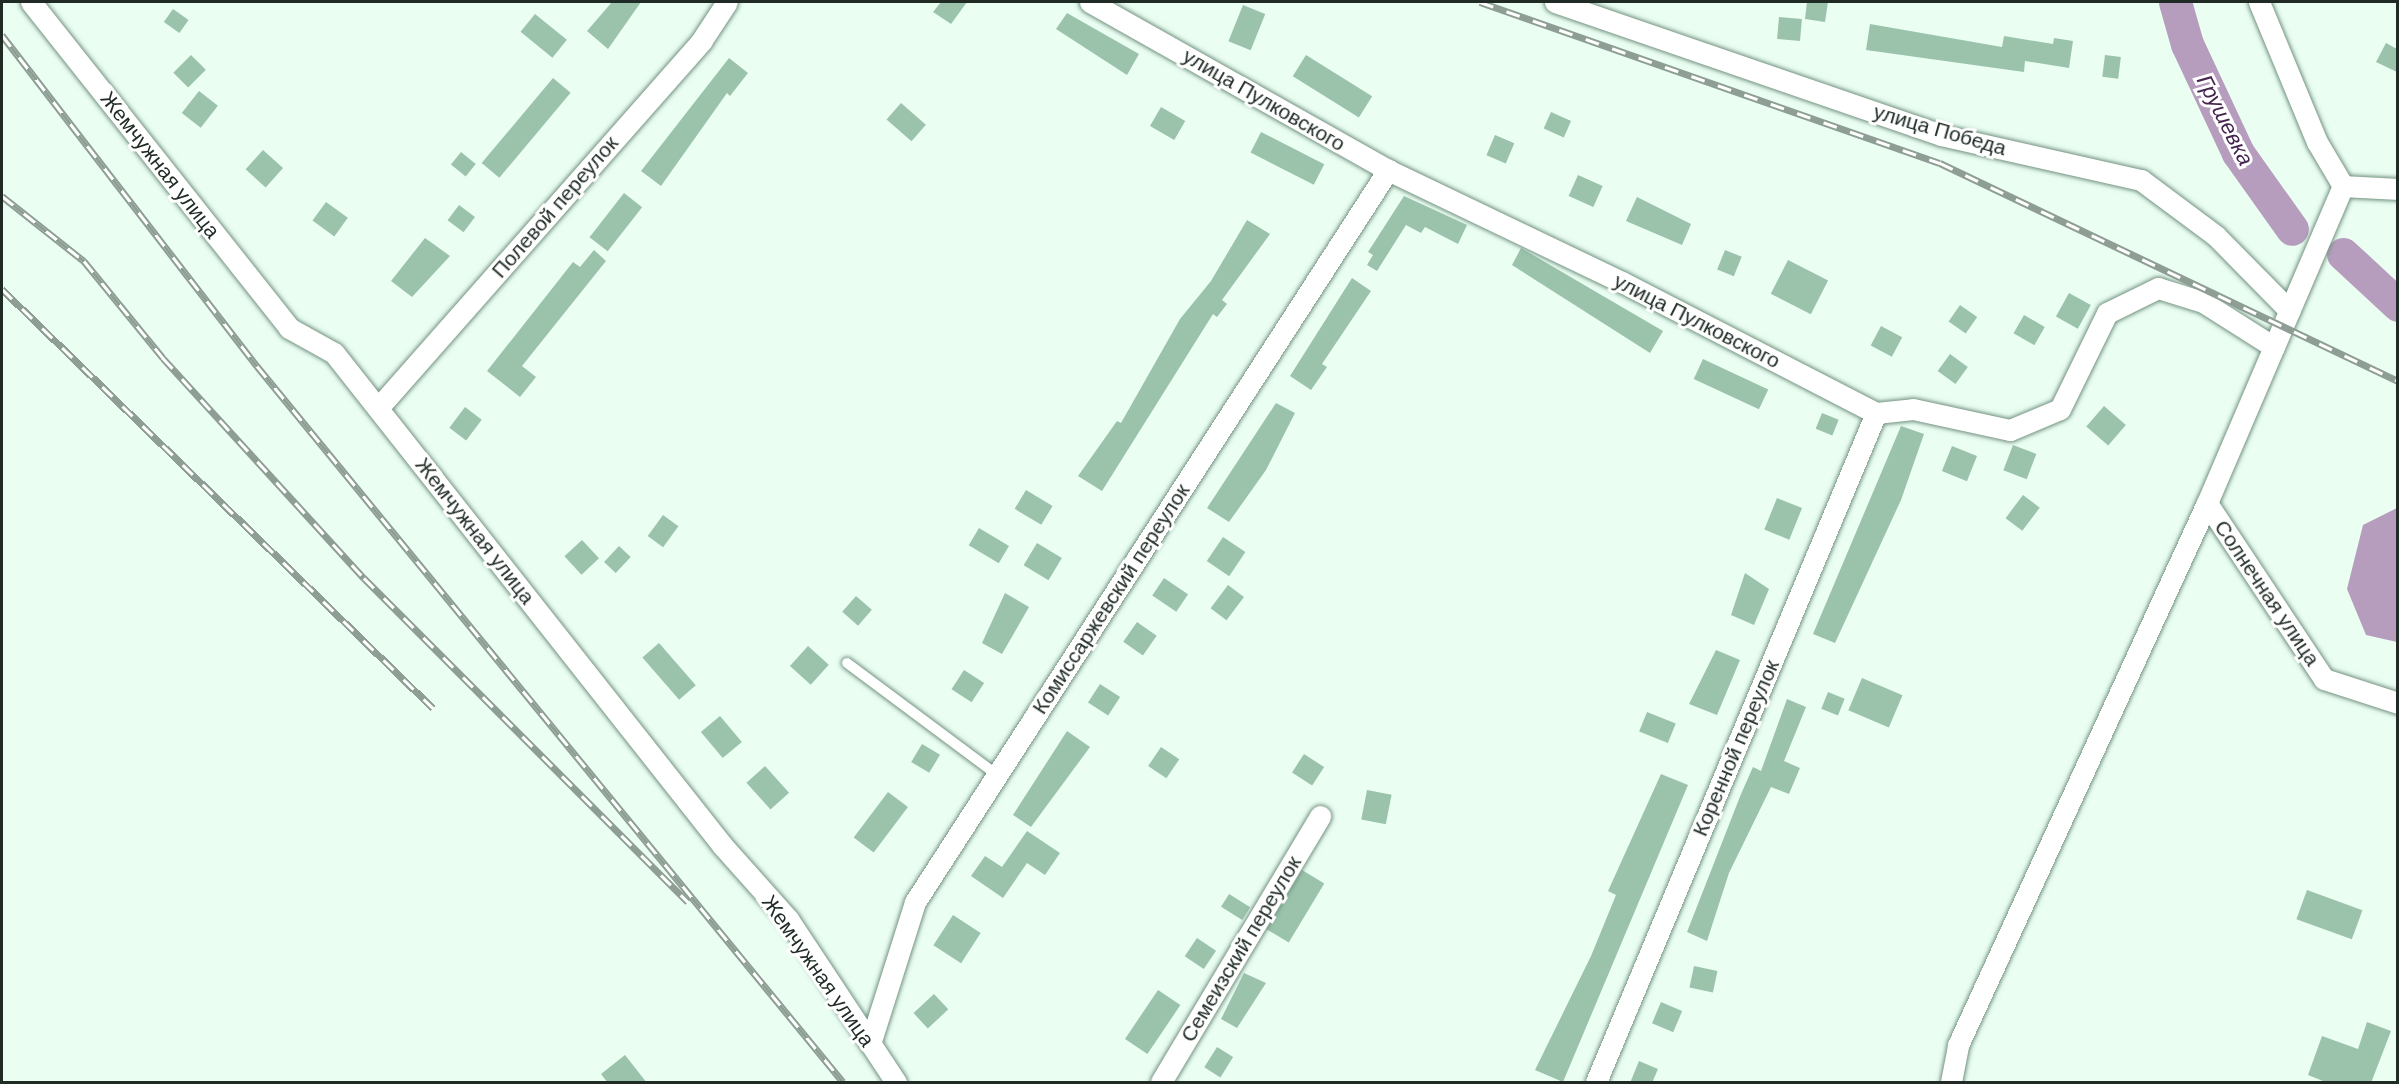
<!DOCTYPE html>
<meta charset="utf-8">
<style>
body{margin:0}
#map{position:relative;width:2399px;height:1084px;overflow:hidden;background:#eafef2;font-family:"DM Sans",sans-serif}
div>[style]{position:absolute}
[style*='--x']{left:calc(var(--x)*1px);top:calc(var(--y)*1px);width:calc(var(--w)*1px);rotate:calc(var(--a)*1deg)}
.water>*{inset:0;background:#b69dbe}
.river>*{height:33px;margin:-16.5px;padding:0 16.5px;transform-origin:16.5px;border-radius:16.5px;background:#b69dbe}
.building>*{inset:0;background:#9bc3ac;transform-origin:0 0}
.roads{filter:drop-shadow(0 0 2px #739280) drop-shadow(0 0 2px #739280)}
.lane>*{height:10px;margin:-5px;padding:0 5px;transform-origin:5px;border-radius:5px;background:#fff}
.street>*{height:21px;margin:-10.5px;padding:0 10.5px;transform-origin:10.5px;border-radius:10.5px;background:#fff}
.rail>*{height:7px;margin-top:-3.5px;transform-origin:0;background:repeating-linear-gradient(90deg,#fff 0 14px,#8e9e94 0 28px);box-sizing:border-box;border-block:2px solid #8e9e94}
span{translate:-50% -50%;white-space:nowrap;text-align:center;line-height:1.15;-webkit-text-stroke:6px #fff;paint-order:stroke}
.street-label{font-size:21px;color:#1f2b24}
.water-label{font-size:22px;color:#452550;font-style:italic}
.frame{position:absolute;inset:0;border:3px solid #1f2b24;pointer-events:none}
</style>
<div id="map">
<div class="water">
<div style="clip-path:polygon(2397px 508px,2397px 642px,2366px 635px,2347px 589px,2363px 525px)"></div>
</div>
<div class="river">
<div style="--x:2175;--y:2;--w:44;--a:74.1"></div>
<div style="--x:2187;--y:44;--w:120;--a:64.9"></div>
<div style="--x:2238;--y:153;--w:93;--a:54.6"></div>
<div style="--x:2343;--y:254;--w:75;--a:42.8"></div>
</div>
<div class="building">
<div style="clip-path:polygon(612px 2px,641px 2px,608px 49px,587px 31px)"></div>
<div style="clip-path:polygon(941px 2px,967px 2px,951px 24px,933px 12px)"></div>
<div style="clip-path:polygon(1807px 2px,1828px 2px,1825px 22px,1805px 19px)"></div>
<div style="left:1243px;top:5px;width:24px;height:39px;rotate:22deg"></div>
<div style="left:173px;top:9px;width:19px;height:16px;rotate:35deg"></div>
<div style="clip-path:polygon(1067px 13px,1139px 54px,1127px 75px,1056px 29px)"></div>
<div style="left:535px;top:14px;width:41px;height:23px;rotate:39deg"></div>
<div style="left:1779px;top:17px;width:23px;height:22px;rotate:5deg"></div>
<div style="clip-path:polygon(1870px 24px,2002px 47px,2004px 36px,2053px 44px,2054px 38px,2073px 41px,2069px 68px,2025px 61px,2024px 72px,1866px 50px)"></div>
<div style="clip-path:polygon(2386px 43px,2397px 49px,2397px 72px,2376px 62px)"></div>
<div style="left:191px;top:55px;width:21px;height:25px;rotate:45deg"></div>
<div style="left:1306px;top:55px;width:78px;height:25px;rotate:32deg"></div>
<div style="left:2105px;top:55px;width:16px;height:22px;rotate:7deg"></div>
<div style="clip-path:polygon(729px 58px,748px 73px,730px 96px,727px 93px,661px 186px,641px 171px)"></div>
<div style="left:553px;top:78px;width:23px;height:111px;rotate:40deg"></div>
<div style="left:199px;top:91px;width:24px;height:28px;rotate:38deg"></div>
<div style="left:901px;top:103px;width:33px;height:22px;rotate:41deg"></div>
<div style="left:1161px;top:107px;width:28px;height:22px;rotate:30deg"></div>
<div style="left:1551px;top:112px;width:22px;height:18px;rotate:24deg"></div>
<div style="left:1261px;top:132px;width:71px;height:23px;rotate:27deg"></div>
<div style="left:1495px;top:135px;width:21px;height:22px;rotate:23deg"></div>
<div style="left:263px;top:150px;width:27px;height:26px;rotate:42deg"></div>
<div style="left:461px;top:152px;width:19px;height:16px;rotate:39deg"></div>
<div style="left:1578px;top:175px;width:27px;height:23px;rotate:24deg"></div>
<div style="left:624px;top:193px;width:23px;height:56px;rotate:38deg"></div>
<div style="clip-path:polygon(1404px 196px,1467px 225px,1458px 244px,1425px 227px,1421px 233px,1406px 225px,1377px 271px,1367px 265px,1373px 255px,1368px 252px)"></div>
<div style="clip-path:polygon(1637px 197px,1691px 224px,1682px 245px,1626px 221px)"></div>
<div style="left:326px;top:202px;width:27px;height:23px;rotate:36deg"></div>
<div style="left:459px;top:205px;width:20px;height:19px;rotate:37deg"></div>
<div style="clip-path:polygon(1247px 220px,1270px 234px,1222px 300px,1227px 304px,1217px 317px,1213px 314px,1102px 491px,1078px 476px,1117px 421px,1121px 423px,1180px 319px,1211px 281px)"></div>
<div style="clip-path:polygon(425px 238px,450px 256px,412px 297px,391px 281px)"></div>
<div style="clip-path:polygon(1521px 248px,1663px 331px,1650px 353px,1512px 265px)"></div>
<div style="clip-path:polygon(594px 250px,606px 261px,522px 366px,536px 377px,520px 397px,487px 371px,573px 262px,580px 267px)"></div>
<div style="left:1725px;top:250px;width:18px;height:21px;rotate:22deg"></div>
<div style="left:1788px;top:260px;width:45px;height:38px;rotate:27deg"></div>
<div style="clip-path:polygon(1352px 278px,1371px 291px,1322px 364px,1327px 367px,1311px 390px,1290px 376px)"></div>
<div style="left:2069px;top:293px;width:25px;height:27px;rotate:29deg"></div>
<div style="left:1960px;top:305px;width:21px;height:20px;rotate:35deg"></div>
<div style="left:2024px;top:315px;width:24px;height:21px;rotate:30deg"></div>
<div style="left:1881px;top:326px;width:24px;height:22px;rotate:28deg"></div>
<div style="left:1950px;top:354px;width:22px;height:21px;rotate:36deg"></div>
<div style="left:1703px;top:359px;width:72px;height:22px;rotate:25deg"></div>
<div style="clip-path:polygon(1276px 403px,1295px 413px,1266px 470px,1229px 522px,1207px 508px)"></div>
<div style="left:2104px;top:406px;width:29px;height:27px;rotate:41deg"></div>
<div style="left:465px;top:407px;width:21px;height:26px;rotate:37deg"></div>
<div style="left:1822px;top:413px;width:18px;height:17px;rotate:22deg"></div>
<div style="clip-path:polygon(1901px 426px,1924px 434px,1901px 500px,1835px 643px,1813px 634px)"></div>
<div style="left:2013px;top:445px;width:25px;height:27px;rotate:21deg"></div>
<div style="left:1952px;top:446px;width:27px;height:27px;rotate:22deg"></div>
<div style="left:1026px;top:490px;width:31px;height:22px;rotate:31deg"></div>
<div style="left:2023px;top:495px;width:21px;height:29px;rotate:37deg"></div>
<div style="left:1777px;top:498px;width:27px;height:34px;rotate:22deg"></div>
<div style="left:663px;top:515px;width:19px;height:26px;rotate:36deg"></div>
<div style="left:979px;top:528px;width:35px;height:20px;rotate:31deg"></div>
<div style="left:1223px;top:537px;width:27px;height:29px;rotate:34deg"></div>
<div style="left:582px;top:540px;width:25px;height:24px;rotate:47deg"></div>
<div style="left:1037px;top:543px;width:29px;height:26px;rotate:31deg"></div>
<div style="left:619px;top:546px;width:16px;height:22px;rotate:43deg"></div>
<div style="clip-path:polygon(1745px 573px,1769px 589px,1754px 625px,1731px 615px)"></div>
<div style="left:1164px;top:578px;width:29px;height:21px;rotate:34deg"></div>
<div style="left:1228px;top:585px;width:20px;height:29px;rotate:37deg"></div>
<div style="clip-path:polygon(1005px 593px,1029px 607px,1002px 654px,982px 643px)"></div>
<div style="left:856px;top:596px;width:21px;height:21px;rotate:41deg"></div>
<div style="left:1137px;top:622px;width:24px;height:24px;rotate:35deg"></div>
<div style="left:659px;top:643px;width:56px;height:22px;rotate:49deg"></div>
<div style="left:808px;top:646px;width:28px;height:27px;rotate:42deg"></div>
<div style="clip-path:polygon(1716px 650px,1740px 660px,1717px 715px,1689px 704px)"></div>
<div style="left:964px;top:670px;width:24px;height:23px;rotate:33deg"></div>
<div style="left:1862px;top:678px;width:44px;height:35px;rotate:23deg"></div>
<div style="left:1100px;top:684px;width:24px;height:22px;rotate:33deg"></div>
<div style="left:1828px;top:692px;width:18px;height:18px;rotate:22deg"></div>
<div style="clip-path:polygon(1787px 699px,1806px 707px,1784px 761px,1800px 768px,1789px 794px,1771px 787px,1729px 873px,1707px 941px,1687px 932px,1741px 794px,1753px 767px,1761px 771px)"></div>
<div style="left:1647px;top:712px;width:31px;height:21px;rotate:22deg"></div>
<div style="left:720px;top:716px;width:34px;height:25px;rotate:50deg"></div>
<div style="clip-path:polygon(1067px 731px,1090px 747px,1031px 827px,1013px 815px)"></div>
<div style="left:922px;top:744px;width:21px;height:21px;rotate:31deg"></div>
<div style="left:1161px;top:747px;width:22px;height:23px;rotate:34deg"></div>
<div style="left:1304px;top:754px;width:24px;height:22px;rotate:33deg"></div>
<div style="left:765px;top:766px;width:36px;height:25px;rotate:48deg"></div>
<div style="clip-path:polygon(1661px 774px,1688px 785px,1563px 1082px,1535px 1070px,1591px 956px,1616px 895px,1608px 891px)"></div>
<div style="left:1367px;top:790px;width:25px;height:30px;rotate:11deg"></div>
<div style="left:888px;top:792px;width:25px;height:57px;rotate:37deg"></div>
<div style="clip-path:polygon(1027px 831px,1060px 853px,1045px 875px,1027px 863px,1003px 898px,971px 876px,985px 856px,1002px 867px)"></div>
<div style="left:1302px;top:870px;width:26px;height:69px;rotate:31deg"></div>
<div style="left:2307px;top:890px;width:59px;height:31px;rotate:20deg"></div>
<div style="left:1229px;top:894px;width:25px;height:15px;rotate:32deg"></div>
<div style="left:953px;top:915px;width:33px;height:36px;rotate:33deg"></div>
<div style="left:1197px;top:938px;width:23px;height:22px;rotate:34deg"></div>
<div style="left:1694px;top:966px;width:24px;height:22px;rotate:12deg"></div>
<div style="clip-path:polygon(1244px 973px,1266px 983px,1237px 1028px,1221px 1019px)"></div>
<div style="left:1158px;top:990px;width:27px;height:59px;rotate:34deg"></div>
<div style="left:934px;top:994px;width:21px;height:28px;rotate:47deg"></div>
<div style="left:1661px;top:1002px;width:23px;height:23px;rotate:23deg"></div>
<div style="clip-path:polygon(2367px 1022px,2391px 1031px,2371px 1083px,2328px 1083px,2308px 1075px,2322px 1036px,2358px 1049px)"></div>
<div style="left:1217px;top:1047px;width:19px;height:24px;rotate:32deg"></div>
<div style="clip-path:polygon(625px 1055px,647px 1083px,608px 1083px,601px 1074px)"></div>
<div style="clip-path:polygon(1639px 1061px,1658px 1069px,1652px 1083px,1630px 1083px)"></div>
</div>
<div class="roads">
<div class="lane">
<div style="--x:847;--y:663;--w:187;--a:36.7"></div>
</div>
<div class="street">
<div style="--x:31;--y:2;--w:416;--a:51.6"></div>
<div style="--x:289;--y:328;--w:51;--a:29.1"></div>
<div style="--x:334;--y:353;--w:627;--a:51.74"></div>
<div style="--x:722;--y:845;--w:99;--a:48.3"></div>
<div style="--x:788;--y:919;--w:196;--a:56.5"></div>
<div style="--x:1090;--y:2;--w:342;--a:29.4"></div>
<div style="--x:1388;--y:170;--w:259;--a:25.6"></div>
<div style="--x:1622;--y:282;--w:286;--a:27.3"></div>
<div style="--x:1876;--y:413;--w:37;--a:-6"></div>
<div style="--x:1913;--y:409;--w:99;--a:12.2"></div>
<div style="--x:2010;--y:430;--w:54;--a:-22.8"></div>
<div style="--x:2060;--y:409;--w:107;--a:-63.9"></div>
<div style="--x:2107;--y:313;--w:57;--a:-26.1"></div>
<div style="--x:2158;--y:288;--w:47;--a:17.3"></div>
<div style="--x:2203;--y:302;--w:84;--a:32.4"></div>
<div style="--x:1555;--y:2;--w:408;--a:19"></div>
<div style="--x:1941;--y:135;--w:205;--a:12.7"></div>
<div style="--x:2141;--y:180;--w:94;--a:36.7"></div>
<div style="--x:2216;--y:236;--w:105;--a:45.4"></div>
<div style="--x:2259;--y:2;--w:152;--a:67.5"></div>
<div style="--x:2317;--y:142;--w:51;--a:59.4"></div>
<div style="--x:378;--y:408;--w:490;--a:-48.6"></div>
<div style="--x:702;--y:40;--w:45;--a:-56.7"></div>
<div style="--x:2207;--y:503;--w:211;--a:56.4"></div>
<div style="--x:2324;--y:679;--w:78;--a:18"></div>
<div style="--x:870;--y:1044;--w:149;--a:-72.4"></div>
<div style="--x:915;--y:902;--w:872;--a:-57.13"></div>
<div style="--x:1161;--y:1082;--w:310;--a:-59.1"></div>
<div style="--x:1596;--y:1082;--w:725;--a:-67.29"></div>
<div style="--x:1951;--y:1082;--w:38;--a:-79"></div>
<div style="--x:1958;--y:1045;--w:596;--a:-65.33"></div>
<div style="--x:2207;--y:503;--w:345;--a:-66.8"></div>
<div style="--x:2343;--y:186;--w:55;--a:3.1"></div>
</div>
</div>
<div class="rail">
<div style="--x:1480;--y:2;--w:487;--a:19.3"></div>
<div style="--x:1940;--y:163;--w:507;--a:25.45"></div>
<div style="--x:2;--y:35;--w:418;--a:52.4"></div>
<div style="--x:257;--y:366;--w:925;--a:50.7"></div>
<div style="--x:2;--y:196;--w:105;--a:38.4"></div>
<div style="--x:84;--y:261;--w:125;--a:50.8"></div>
<div style="--x:163;--y:358;--w:298;--a:47.6"></div>
<div style="--x:364;--y:578;--w:458;--a:45"></div>
<div style="--x:2;--y:289;--w:601;--a:44.19"></div>
</div>
<div class="street-label">
<span style="left:1264px;top:100px;rotate:30deg">улица Пулковского</span>
<span style="left:1940px;top:130px;rotate:16deg">улица Победа</span>
<span style="left:160px;top:165px;rotate:52deg">Жемчужная улица</span>
<span style="left:555px;top:207px;rotate:-49deg">Полевой переулок</span>
<span style="left:1697px;top:321px;rotate:27deg">улица Пулковского</span>
<span style="left:475px;top:531px;rotate:52deg">Жемчужная улица</span>
<span style="left:2267px;top:593px;rotate:56deg">Солнечная улица</span>
<span style="left:1111px;top:599px;rotate:-57deg">Комиссаржевский переулок</span>
<span style="left:1736px;top:748px;rotate:-67deg">Коренной переулок</span>
<span style="left:1241px;top:949px;rotate:-59deg">Семеизский переулок</span>
<span style="left:818px;top:971px;rotate:55deg">Жемчужная улица</span>
</div>
<div class="water-label">
<span style="left:2225px;top:120px;rotate:63deg">Грушевка</span>
</div>
<div class="frame"></div>
</div>
